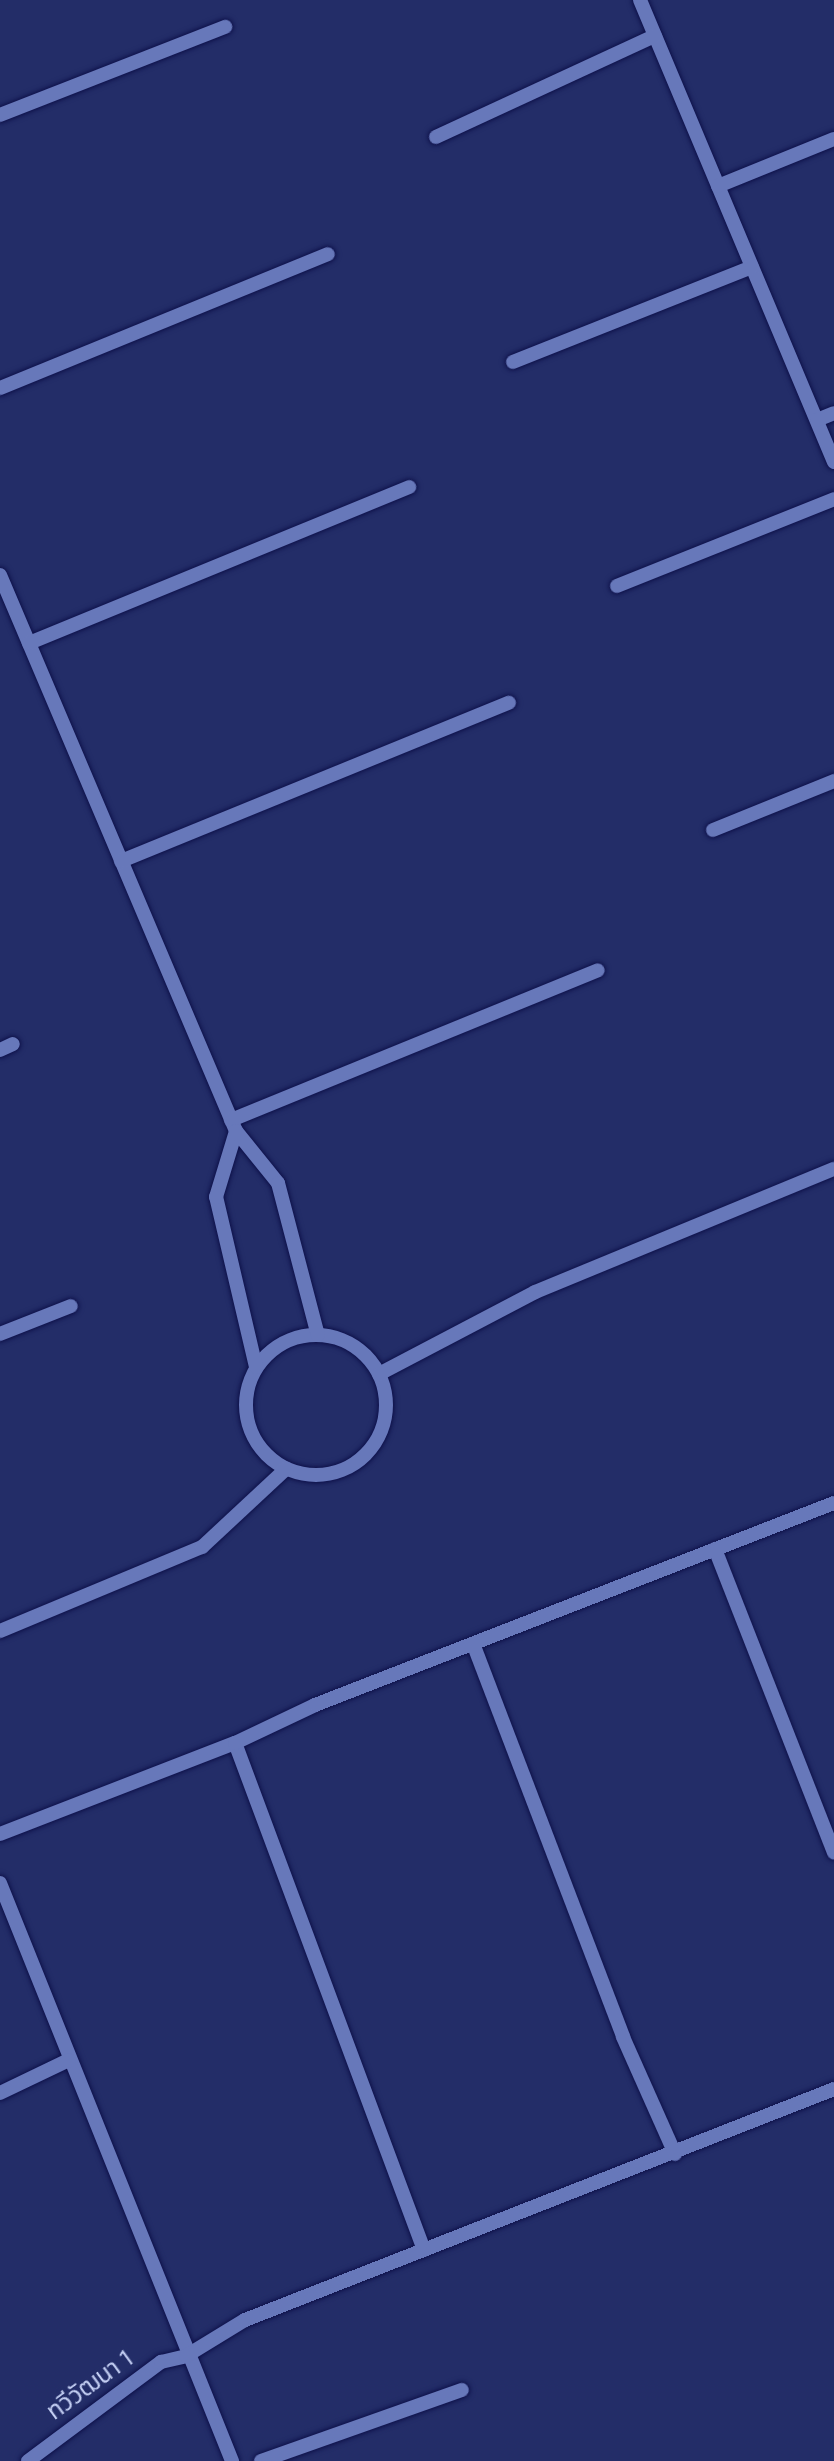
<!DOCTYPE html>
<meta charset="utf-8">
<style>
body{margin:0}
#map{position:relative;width:834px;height:2461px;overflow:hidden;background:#232d68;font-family:"Roboto Condensed","Noto Sans Thai",sans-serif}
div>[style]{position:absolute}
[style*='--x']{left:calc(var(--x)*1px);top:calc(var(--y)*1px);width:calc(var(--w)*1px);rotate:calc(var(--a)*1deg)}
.roads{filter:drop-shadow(0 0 2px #0e114a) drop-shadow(0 0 2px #0e114a)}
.minor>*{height:14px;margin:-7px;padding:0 7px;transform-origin:7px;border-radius:7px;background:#6778ba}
.minor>.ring{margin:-7px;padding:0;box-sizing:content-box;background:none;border:14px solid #6778ba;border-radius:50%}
span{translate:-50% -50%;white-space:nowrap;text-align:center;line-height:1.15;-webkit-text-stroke:7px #232d68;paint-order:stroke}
.street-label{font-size:24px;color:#c6d1f5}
</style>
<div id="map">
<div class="roads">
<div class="minor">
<div style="--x:640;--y:0;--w:501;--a:67.22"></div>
<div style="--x:0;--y:115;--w:242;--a:-21.4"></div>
<div style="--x:436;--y:137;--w:241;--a:-24.8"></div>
<div style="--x:718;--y:186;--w:125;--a:-22.1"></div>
<div style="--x:513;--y:362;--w:257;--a:-21.7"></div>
<div style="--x:0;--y:388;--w:354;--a:-22.2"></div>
<div style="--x:817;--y:420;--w:18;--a:-22"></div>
<div style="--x:0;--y:575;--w:604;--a:67"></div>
<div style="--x:617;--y:586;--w:234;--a:-21.8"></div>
<div style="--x:29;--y:643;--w:411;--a:-22.3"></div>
<div style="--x:713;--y:830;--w:131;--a:-22"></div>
<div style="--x:121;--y:861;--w:419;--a:-22.2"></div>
<div style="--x:0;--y:1050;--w:14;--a:-25"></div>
<div style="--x:231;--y:1120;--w:396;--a:-22.2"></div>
<div style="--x:0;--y:1334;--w:76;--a:-21.5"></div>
<div class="ring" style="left:246px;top:1335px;width:126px;height:126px"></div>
<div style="--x:256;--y:1367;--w:175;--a:-103.2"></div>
<div style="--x:216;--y:1197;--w:69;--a:-73.1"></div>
<div style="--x:236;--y:1131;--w:67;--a:51.1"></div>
<div style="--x:278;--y:1183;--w:157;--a:75.3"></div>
<div style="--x:379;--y:1374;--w:176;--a:-27.7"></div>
<div style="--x:535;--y:1292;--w:323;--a:-22.4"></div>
<div style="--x:715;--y:1549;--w:326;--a:68.6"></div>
<div style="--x:0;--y:1631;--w:219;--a:-22.6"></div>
<div style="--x:202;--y:1547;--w:115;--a:-42.9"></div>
<div style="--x:474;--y:1646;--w:418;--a:69.1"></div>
<div style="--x:623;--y:2037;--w:128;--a:66"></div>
<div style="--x:0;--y:1834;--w:252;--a:-21.2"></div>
<div style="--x:0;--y:1883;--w:623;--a:68.13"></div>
<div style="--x:0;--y:2093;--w:76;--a:-25.6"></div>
<div style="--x:424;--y:2250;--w:541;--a:-110.44"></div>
<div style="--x:235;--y:1743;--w:89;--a:-25.4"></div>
<div style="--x:315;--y:1705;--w:557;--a:-21.27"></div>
<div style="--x:28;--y:2461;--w:166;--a:-36.7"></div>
<div style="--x:161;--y:2362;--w:26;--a:-13"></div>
<div style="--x:186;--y:2356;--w:69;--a:-31.4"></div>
<div style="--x:245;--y:2320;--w:633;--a:-21.41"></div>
<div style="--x:261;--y:2461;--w:213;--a:-19.5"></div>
</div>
</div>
<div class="street-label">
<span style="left:91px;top:2385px;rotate:-36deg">ทวีวัฒนา 1</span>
</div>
</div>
